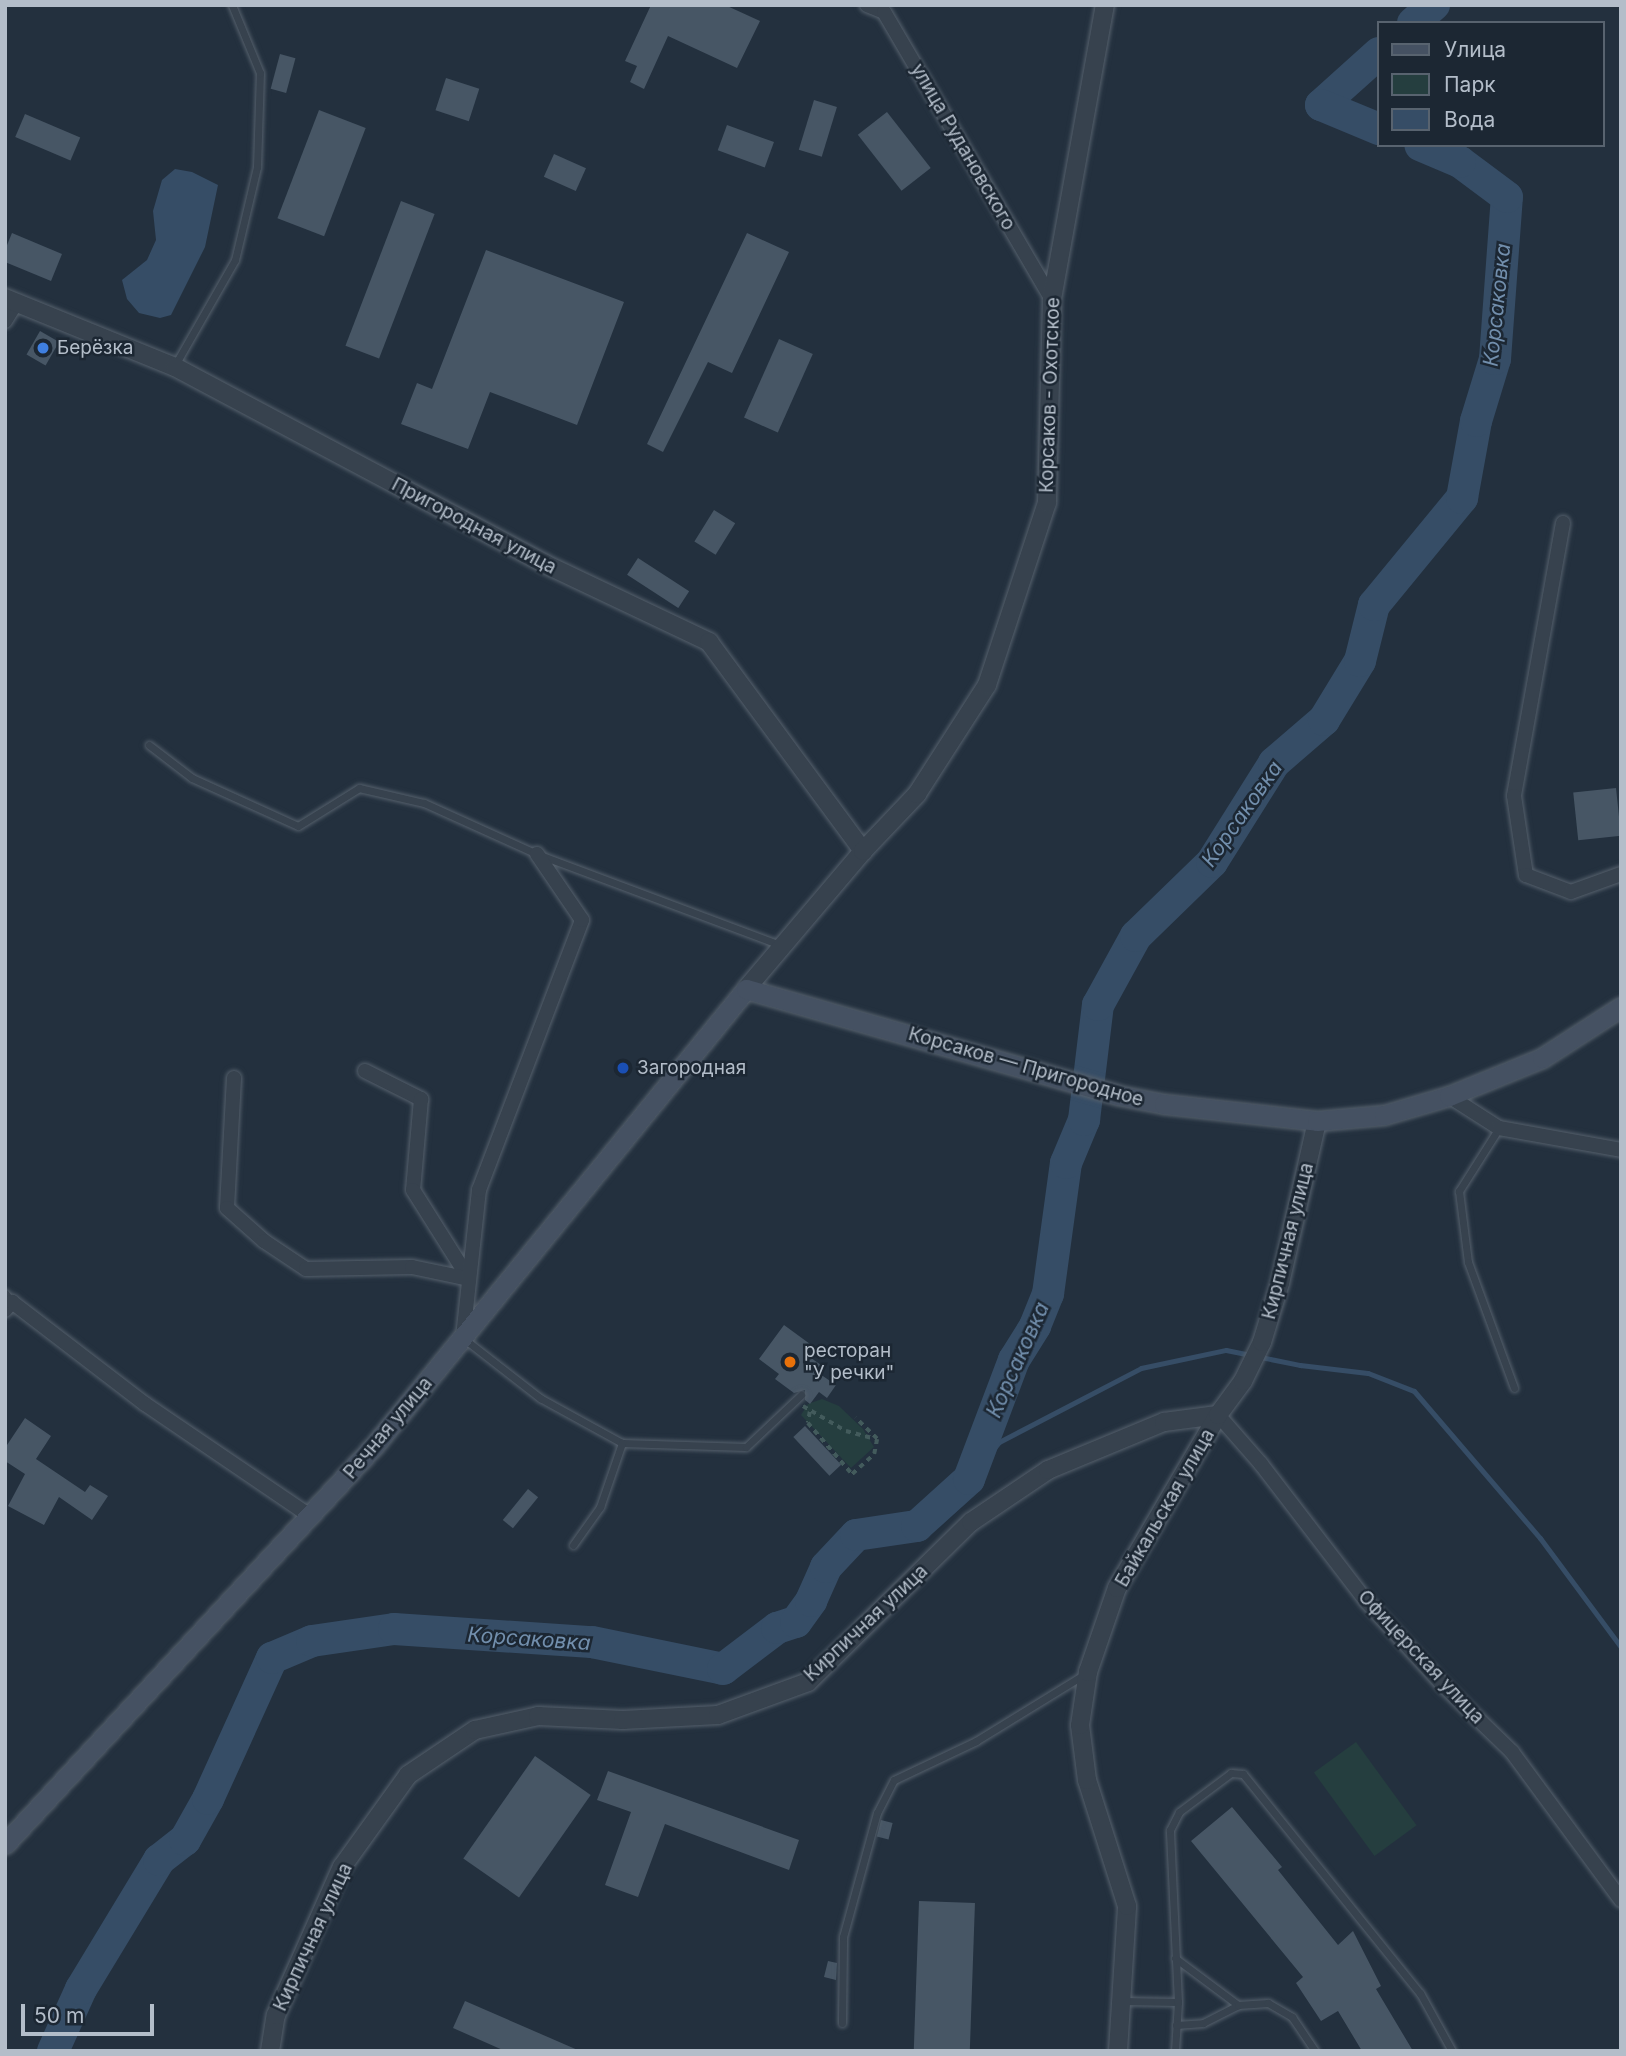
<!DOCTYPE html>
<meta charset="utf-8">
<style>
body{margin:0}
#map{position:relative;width:1626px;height:2056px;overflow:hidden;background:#23303e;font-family:Inter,sans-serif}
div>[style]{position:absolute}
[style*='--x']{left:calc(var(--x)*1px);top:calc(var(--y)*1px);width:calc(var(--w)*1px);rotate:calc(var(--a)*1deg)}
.green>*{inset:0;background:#253e3f;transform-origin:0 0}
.water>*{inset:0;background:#364d66}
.stream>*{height:5px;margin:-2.5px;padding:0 2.5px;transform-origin:2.5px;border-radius:2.5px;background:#364d66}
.river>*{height:32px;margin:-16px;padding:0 16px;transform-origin:16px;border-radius:16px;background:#364d66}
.building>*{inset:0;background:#475665;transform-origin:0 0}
.path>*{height:3.5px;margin-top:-1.75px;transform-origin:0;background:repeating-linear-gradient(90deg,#435b5c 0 5px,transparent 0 10px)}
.roads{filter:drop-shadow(0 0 2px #55606c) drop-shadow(0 0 2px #55606c)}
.service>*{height:7px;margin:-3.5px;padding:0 3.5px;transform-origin:3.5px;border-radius:3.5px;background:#37424e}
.minor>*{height:14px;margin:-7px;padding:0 7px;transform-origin:7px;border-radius:7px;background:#37424e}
.tertiary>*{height:18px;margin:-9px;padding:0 9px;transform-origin:9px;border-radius:9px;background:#37424e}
.secondary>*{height:19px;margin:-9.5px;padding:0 9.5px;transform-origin:9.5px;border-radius:9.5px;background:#455162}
.dots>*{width:19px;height:19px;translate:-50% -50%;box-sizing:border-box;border:4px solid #1c2733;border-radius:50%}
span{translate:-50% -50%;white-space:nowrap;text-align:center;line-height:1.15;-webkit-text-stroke:5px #1c2733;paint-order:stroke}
.street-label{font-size:19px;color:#b3bdc9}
.poi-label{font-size:19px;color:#b3bdc9}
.left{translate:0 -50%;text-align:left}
.water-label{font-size:21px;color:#728fad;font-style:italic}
.frame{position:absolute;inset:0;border:7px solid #b3bdc9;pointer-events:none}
.legend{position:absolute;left:1377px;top:21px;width:228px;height:126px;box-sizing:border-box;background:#1c2733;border:2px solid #58636f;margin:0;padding:9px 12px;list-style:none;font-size:21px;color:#b3bdc9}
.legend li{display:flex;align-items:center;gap:14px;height:35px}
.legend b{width:35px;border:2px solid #58636f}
.scale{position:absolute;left:21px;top:2004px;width:133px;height:32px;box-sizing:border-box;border:4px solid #b3bdc9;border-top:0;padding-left:9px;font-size:21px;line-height:24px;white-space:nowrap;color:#b3bdc9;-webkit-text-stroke:5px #1c2733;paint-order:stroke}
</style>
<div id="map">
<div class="green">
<div style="clip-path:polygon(822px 1399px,839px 1406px,863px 1429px,874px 1447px,851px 1468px,801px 1415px,808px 1404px)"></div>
<div style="left:1356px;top:1742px;width:103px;height:52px;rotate:54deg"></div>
</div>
<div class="water">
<div style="clip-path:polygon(175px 169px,192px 172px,218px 185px,205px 247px,171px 315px,160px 318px,139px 313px,127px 299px,122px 280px,147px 260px,156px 240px,153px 211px,162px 180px)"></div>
</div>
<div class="stream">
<div style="--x:969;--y:1479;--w:48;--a:-51"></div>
<div style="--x:999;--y:1442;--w:160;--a:-27.5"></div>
<div style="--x:1141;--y:1368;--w:87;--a:-12"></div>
<div style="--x:1226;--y:1350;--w:76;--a:11.5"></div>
<div style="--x:1300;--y:1365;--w:68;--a:6.7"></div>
<div style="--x:1368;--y:1373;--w:49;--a:21.4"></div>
<div style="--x:1414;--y:1391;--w:194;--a:49.4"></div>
<div style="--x:1540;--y:1538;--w:136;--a:53.4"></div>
</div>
<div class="river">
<div style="--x:1413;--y:23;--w:28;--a:-41"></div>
<div style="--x:1379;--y:53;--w:78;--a:138.1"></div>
<div style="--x:1321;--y:105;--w:63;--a:22.5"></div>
<div style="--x:53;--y:2051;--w:68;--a:-65.7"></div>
<div style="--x:81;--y:1989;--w:151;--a:-58.8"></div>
<div style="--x:159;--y:1860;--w:33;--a:-38"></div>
<div style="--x:185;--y:1840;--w:47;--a:-60.7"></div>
<div style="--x:208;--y:1799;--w:155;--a:-65.6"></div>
<div style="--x:272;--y:1658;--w:43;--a:-23"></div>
<div style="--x:312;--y:1641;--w:83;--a:-8.3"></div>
<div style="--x:394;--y:1629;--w:198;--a:3.8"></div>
<div style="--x:592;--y:1642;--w:134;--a:11.6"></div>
<div style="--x:723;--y:1669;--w:68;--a:-37.2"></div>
<div style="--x:777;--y:1628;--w:20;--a:-18"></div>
<div style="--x:796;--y:1622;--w:26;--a:-54"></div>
<div style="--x:811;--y:1601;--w:37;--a:-66"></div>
<div style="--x:826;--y:1567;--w:44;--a:-46.8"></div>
<div style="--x:856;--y:1535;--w:62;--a:-8.4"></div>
<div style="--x:917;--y:1526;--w:70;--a:-42.1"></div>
<div style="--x:969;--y:1479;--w:127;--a:-69.3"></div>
<div style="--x:1014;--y:1360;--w:40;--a:-58"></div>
<div style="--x:1035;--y:1326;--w:35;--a:-68"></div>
<div style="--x:1048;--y:1294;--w:132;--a:-82.2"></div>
<div style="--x:1066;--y:1163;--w:47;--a:-67.3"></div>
<div style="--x:1084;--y:1120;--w:116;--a:-83.1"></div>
<div style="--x:1098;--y:1005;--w:79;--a:-61.2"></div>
<div style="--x:1136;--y:936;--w:106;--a:-44.2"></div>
<div style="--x:1212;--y:862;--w:117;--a:-57.9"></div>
<div style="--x:1274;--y:763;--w:66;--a:-40.7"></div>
<div style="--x:1324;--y:720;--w:69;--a:-58.6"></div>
<div style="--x:1360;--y:661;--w:58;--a:-76"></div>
<div style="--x:1374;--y:605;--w:139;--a:-50.6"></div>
<div style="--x:1462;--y:498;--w:78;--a:-79.7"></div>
<div style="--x:1476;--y:421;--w:65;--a:-73"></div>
<div style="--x:1495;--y:359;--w:162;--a:-85.8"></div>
<div style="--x:1507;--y:197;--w:59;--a:-143.3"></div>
<div style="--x:1460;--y:162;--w:43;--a:-157"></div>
</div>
<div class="building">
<div style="clip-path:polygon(651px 5px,725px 5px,760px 21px,737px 68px,668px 36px,644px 89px,630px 82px,637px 66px,625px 61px)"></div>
<div style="left:280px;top:54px;width:16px;height:36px;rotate:15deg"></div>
<div style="left:446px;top:78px;width:35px;height:34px;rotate:18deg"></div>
<div style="left:814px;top:100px;width:24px;height:52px;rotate:17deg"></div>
<div style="left:319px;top:110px;width:50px;height:116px;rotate:21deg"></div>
<div style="left:887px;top:112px;width:71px;height:37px;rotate:52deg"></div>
<div style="left:25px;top:114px;width:60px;height:25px;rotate:23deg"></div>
<div style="left:727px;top:125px;width:50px;height:27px;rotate:20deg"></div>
<div style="left:554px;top:154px;width:35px;height:25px;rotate:24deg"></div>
<div style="left:401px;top:201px;width:36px;height:155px;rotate:21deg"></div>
<div style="clip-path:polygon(12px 233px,62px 254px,51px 281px,5px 262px,5px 250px)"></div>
<div style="clip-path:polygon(747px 233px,789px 252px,732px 373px,708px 362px,663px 452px,647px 444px)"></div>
<div style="clip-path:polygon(486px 250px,624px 302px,577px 425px,490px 392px,468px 449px,401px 424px,417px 383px,432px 389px)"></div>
<div style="left:40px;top:331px;width:22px;height:27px;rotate:30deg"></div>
<div style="left:779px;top:339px;width:37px;height:86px;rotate:24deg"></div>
<div style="left:714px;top:510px;width:25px;height:37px;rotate:32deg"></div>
<div style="left:638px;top:558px;width:61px;height:20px;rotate:33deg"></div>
<div style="left:1616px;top:788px;width:48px;height:43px;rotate:84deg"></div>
<div style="clip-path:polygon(784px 1325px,810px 1344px,804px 1353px,821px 1365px,817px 1372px,836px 1385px,827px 1398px,819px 1392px,810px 1404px,805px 1400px,805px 1390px,794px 1393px,775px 1379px,779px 1374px,759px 1359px)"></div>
<div style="clip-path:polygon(25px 1418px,51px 1436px,36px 1459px,85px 1492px,90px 1485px,108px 1496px,92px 1520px,59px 1497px,44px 1525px,8px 1506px,25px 1474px,5px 1461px,5px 1448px)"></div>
<div style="left:805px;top:1426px;width:53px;height:16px;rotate:47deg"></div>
<div style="left:528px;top:1489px;width:13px;height:40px;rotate:39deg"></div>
<div style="left:535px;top:1756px;width:68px;height:125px;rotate:35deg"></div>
<div style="clip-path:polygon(608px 1771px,799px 1840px,789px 1870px,665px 1824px,638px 1897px,605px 1885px,631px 1812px,597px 1800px)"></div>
<div style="clip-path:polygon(1232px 1807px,1282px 1867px,1278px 1870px,1338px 1945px,1353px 1931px,1381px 1986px,1376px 1989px,1413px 2051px,1362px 2051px,1338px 2011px,1321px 2021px,1296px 1983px,1303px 1977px,1191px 1841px)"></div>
<div style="left:881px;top:1820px;width:12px;height:17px;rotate:14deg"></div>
<div style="left:919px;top:1901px;width:56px;height:150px;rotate:2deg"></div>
<div style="clip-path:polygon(828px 1961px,837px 1963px,836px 1980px,824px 1977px)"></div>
<div style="clip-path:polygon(465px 2001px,580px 2051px,505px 2051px,453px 2028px)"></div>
</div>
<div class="path">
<div style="--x:803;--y:1406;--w:50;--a:30.2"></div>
<div style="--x:846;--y:1431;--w:30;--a:15"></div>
<div style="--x:810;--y:1412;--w:11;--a:100"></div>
<div style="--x:808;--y:1423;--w:67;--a:49.2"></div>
<div style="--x:852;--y:1474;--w:30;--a:-42"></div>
<div style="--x:874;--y:1454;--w:15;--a:-79"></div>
<div style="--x:877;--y:1439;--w:30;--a:-136"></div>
</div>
<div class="roads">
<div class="service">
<div style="--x:175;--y:365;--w:121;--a:-60.3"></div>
<div style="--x:235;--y:260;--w:96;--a:-76.7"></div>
<div style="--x:257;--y:167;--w:94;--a:-88.2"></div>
<div style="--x:260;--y:73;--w:74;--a:-112.4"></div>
<div style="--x:149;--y:745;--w:54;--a:37.5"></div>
<div style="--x:192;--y:778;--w:116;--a:24.4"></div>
<div style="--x:298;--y:826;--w:72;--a:-31.9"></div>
<div style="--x:359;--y:788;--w:67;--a:13"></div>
<div style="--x:424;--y:803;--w:124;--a:24.3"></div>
<div style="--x:537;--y:854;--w:259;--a:20.5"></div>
<div style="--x:1499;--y:1128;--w:75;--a:122.4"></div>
<div style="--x:1459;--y:1191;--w:72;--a:82.8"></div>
<div style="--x:1468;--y:1262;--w:134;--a:69.9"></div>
<div style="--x:5;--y:1293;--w:11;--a:52"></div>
<div style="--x:463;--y:1338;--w:98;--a:37.9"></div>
<div style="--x:540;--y:1398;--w:94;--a:28.8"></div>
<div style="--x:622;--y:1443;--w:124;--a:1.8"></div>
<div style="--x:746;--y:1447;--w:76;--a:-43.4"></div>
<div style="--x:573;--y:1545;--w:47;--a:-54.6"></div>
<div style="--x:600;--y:1507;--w:68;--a:-71"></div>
<div style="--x:1175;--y:1958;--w:79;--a:36.7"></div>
<div style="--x:1122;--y:2001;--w:56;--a:1"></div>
<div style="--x:1178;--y:2002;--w:49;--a:93.5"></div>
<div style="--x:1178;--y:2002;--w:172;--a:-92.7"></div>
<div style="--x:1170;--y:1830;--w:20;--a:-63"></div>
<div style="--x:1179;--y:1812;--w:65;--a:-36.9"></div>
<div style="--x:1231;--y:1773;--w:12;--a:5"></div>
<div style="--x:1243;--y:1774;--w:282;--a:51.1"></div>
<div style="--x:1420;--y:1993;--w:66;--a:61.1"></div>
<div style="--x:842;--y:2023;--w:86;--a:-89.3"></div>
<div style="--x:843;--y:1937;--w:129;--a:-74.7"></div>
<div style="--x:877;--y:1813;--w:37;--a:-63"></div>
<div style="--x:894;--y:1780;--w:91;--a:-25.4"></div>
<div style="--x:976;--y:1741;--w:128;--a:-31.6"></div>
<div style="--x:1176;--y:2025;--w:27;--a:-4"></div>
<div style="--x:1203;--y:2023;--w:39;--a:-27"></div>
<div style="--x:1238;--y:2005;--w:30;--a:-4"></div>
<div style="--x:1268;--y:2003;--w:28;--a:30"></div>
<div style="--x:1292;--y:2017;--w:41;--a:55.9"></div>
</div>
<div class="minor">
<div style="--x:867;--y:5;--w:18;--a:22"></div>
<div style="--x:884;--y:12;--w:333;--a:59.7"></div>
<div style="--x:5;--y:321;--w:22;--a:-58"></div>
<div style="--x:1563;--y:523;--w:277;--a:100.2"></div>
<div style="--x:1514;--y:796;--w:80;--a:81.4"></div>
<div style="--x:1526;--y:875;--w:48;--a:20.7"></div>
<div style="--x:1571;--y:892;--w:53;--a:-19.8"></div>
<div style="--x:365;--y:1071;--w:63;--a:26.6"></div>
<div style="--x:421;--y:1099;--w:91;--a:95"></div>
<div style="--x:413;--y:1190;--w:105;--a:57.8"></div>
<div style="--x:234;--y:1078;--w:130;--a:93.1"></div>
<div style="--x:227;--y:1208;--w:50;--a:41.7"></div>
<div style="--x:264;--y:1241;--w:50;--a:33.7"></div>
<div style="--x:306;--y:1269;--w:106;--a:-1.1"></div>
<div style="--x:412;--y:1267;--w:58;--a:11.9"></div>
<div style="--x:1449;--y:1096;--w:59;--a:32.6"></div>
<div style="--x:1499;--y:1128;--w:124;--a:10.2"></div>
<div style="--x:5;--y:1310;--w:11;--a:-49"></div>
<div style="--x:12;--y:1302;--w:168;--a:37.5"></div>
<div style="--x:145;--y:1404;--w:201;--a:34.2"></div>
<div style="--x:463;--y:1337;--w:148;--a:-83.8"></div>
<div style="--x:479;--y:1190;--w:289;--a:-69.1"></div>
<div style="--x:582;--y:920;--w:80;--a:-124.3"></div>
<div style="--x:1218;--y:1415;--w:65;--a:48.7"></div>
<div style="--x:1261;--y:1464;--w:173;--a:52.5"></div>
<div style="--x:1366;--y:1601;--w:115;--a:47.5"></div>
<div style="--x:1444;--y:1686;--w:95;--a:44.1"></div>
<div style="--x:1512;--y:1752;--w:184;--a:53.6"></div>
</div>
<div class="tertiary">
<div style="--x:5;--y:298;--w:183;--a:22.1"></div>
<div style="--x:175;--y:367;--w:419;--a:28"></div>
<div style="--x:545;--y:564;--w:182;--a:25.4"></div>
<div style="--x:709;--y:642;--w:260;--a:53.6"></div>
<div style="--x:746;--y:989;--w:181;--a:-49.7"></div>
<div style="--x:863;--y:851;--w:79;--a:-46.5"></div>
<div style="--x:917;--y:794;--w:130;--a:-57.3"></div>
<div style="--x:987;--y:685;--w:192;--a:-71.8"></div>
<div style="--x:1047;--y:503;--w:204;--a:-88.6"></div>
<div style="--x:1052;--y:299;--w:299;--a:-79.8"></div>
<div style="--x:270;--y:2051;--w:36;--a:-81"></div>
<div style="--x:276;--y:2015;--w:162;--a:-66"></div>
<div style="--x:342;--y:1867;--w:113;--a:-54.3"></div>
<div style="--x:408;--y:1775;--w:81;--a:-33.9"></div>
<div style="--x:475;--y:1730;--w:65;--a:-12.5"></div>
<div style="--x:538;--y:1716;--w:85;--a:2.7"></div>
<div style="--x:623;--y:1720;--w:95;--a:-3"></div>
<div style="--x:718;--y:1715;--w:96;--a:-20.1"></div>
<div style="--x:808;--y:1682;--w:228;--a:-44.5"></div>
<div style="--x:971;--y:1522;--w:93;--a:-34"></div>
<div style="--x:1048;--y:1470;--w:126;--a:-22.5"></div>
<div style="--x:1164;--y:1422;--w:54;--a:-7.4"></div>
<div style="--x:1118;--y:2051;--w:145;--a:-86.4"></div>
<div style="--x:1127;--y:1906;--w:132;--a:-107.6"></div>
<div style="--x:1087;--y:1780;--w:55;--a:-97.3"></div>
<div style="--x:1080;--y:1725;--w:54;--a:-81.4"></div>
<div style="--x:1088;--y:1672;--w:89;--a:-71"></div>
<div style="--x:1117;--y:1588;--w:200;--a:-59.7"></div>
<div style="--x:1218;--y:1415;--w:42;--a:-53.7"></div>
<div style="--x:1243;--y:1381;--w:43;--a:-64"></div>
<div style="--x:1262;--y:1342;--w:62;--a:-73"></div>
<div style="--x:1280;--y:1283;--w:166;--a:-77.1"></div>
</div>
<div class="secondary">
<div style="--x:5;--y:1844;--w:543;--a:-47.17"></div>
<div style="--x:374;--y:1446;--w:589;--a:-50.85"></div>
<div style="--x:746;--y:989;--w:386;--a:15.9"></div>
<div style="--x:1117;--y:1095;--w:48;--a:10.8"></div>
<div style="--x:1164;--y:1104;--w:154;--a:6.3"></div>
<div style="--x:1317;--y:1121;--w:67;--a:-5.1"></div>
<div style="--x:1384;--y:1115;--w:68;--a:-16.3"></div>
<div style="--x:1449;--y:1096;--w:100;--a:-22.2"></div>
<div style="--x:1542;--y:1058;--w:94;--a:-32.8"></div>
</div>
</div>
<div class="dots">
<div style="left:43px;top:348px;background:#3f7fe0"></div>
<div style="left:623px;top:1068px;background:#1a4fb4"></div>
<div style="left:790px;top:1362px;background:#e8710a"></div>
</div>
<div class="street-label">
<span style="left:963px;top:147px;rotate:60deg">улица Рудановского</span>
<span style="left:1050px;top:395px;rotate:-88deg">Корсаков - Охотское</span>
<span style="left:474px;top:526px;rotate:28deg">Пригородная улица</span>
<span style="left:1026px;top:1067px;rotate:16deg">Корсаков — Пригородное</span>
<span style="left:1288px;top:1241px;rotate:-76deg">Кирпичная улица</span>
<span style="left:388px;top:1428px;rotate:-50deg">Речная улица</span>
<span style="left:1165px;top:1508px;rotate:-60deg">Байкальская улица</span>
<span style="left:866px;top:1623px;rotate:-43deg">Кирпичная улица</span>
<span style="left:1421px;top:1657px;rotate:47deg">Офицерская улица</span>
<span style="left:313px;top:1937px;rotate:-65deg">Кирпичная улица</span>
</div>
<div class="poi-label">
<span class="left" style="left:57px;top:348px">Берёзка</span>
<span class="left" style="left:637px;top:1068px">Загородная</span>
<span class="left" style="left:804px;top:1362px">ресторан<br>"У речки"</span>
</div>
<div class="water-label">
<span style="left:1497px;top:305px;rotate:-84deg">Корсаковка</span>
<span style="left:1242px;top:814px;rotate:-55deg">Корсаковка</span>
<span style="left:1018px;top:1360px;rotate:-66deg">Корсаковка</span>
<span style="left:529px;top:1639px;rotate:4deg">Корсаковка</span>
</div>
<div class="frame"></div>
<ul class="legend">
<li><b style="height:9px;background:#455162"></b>Улица</li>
<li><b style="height:19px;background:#253e3f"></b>Парк</li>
<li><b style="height:19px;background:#364d66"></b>Вода</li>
</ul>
<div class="scale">50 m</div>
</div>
